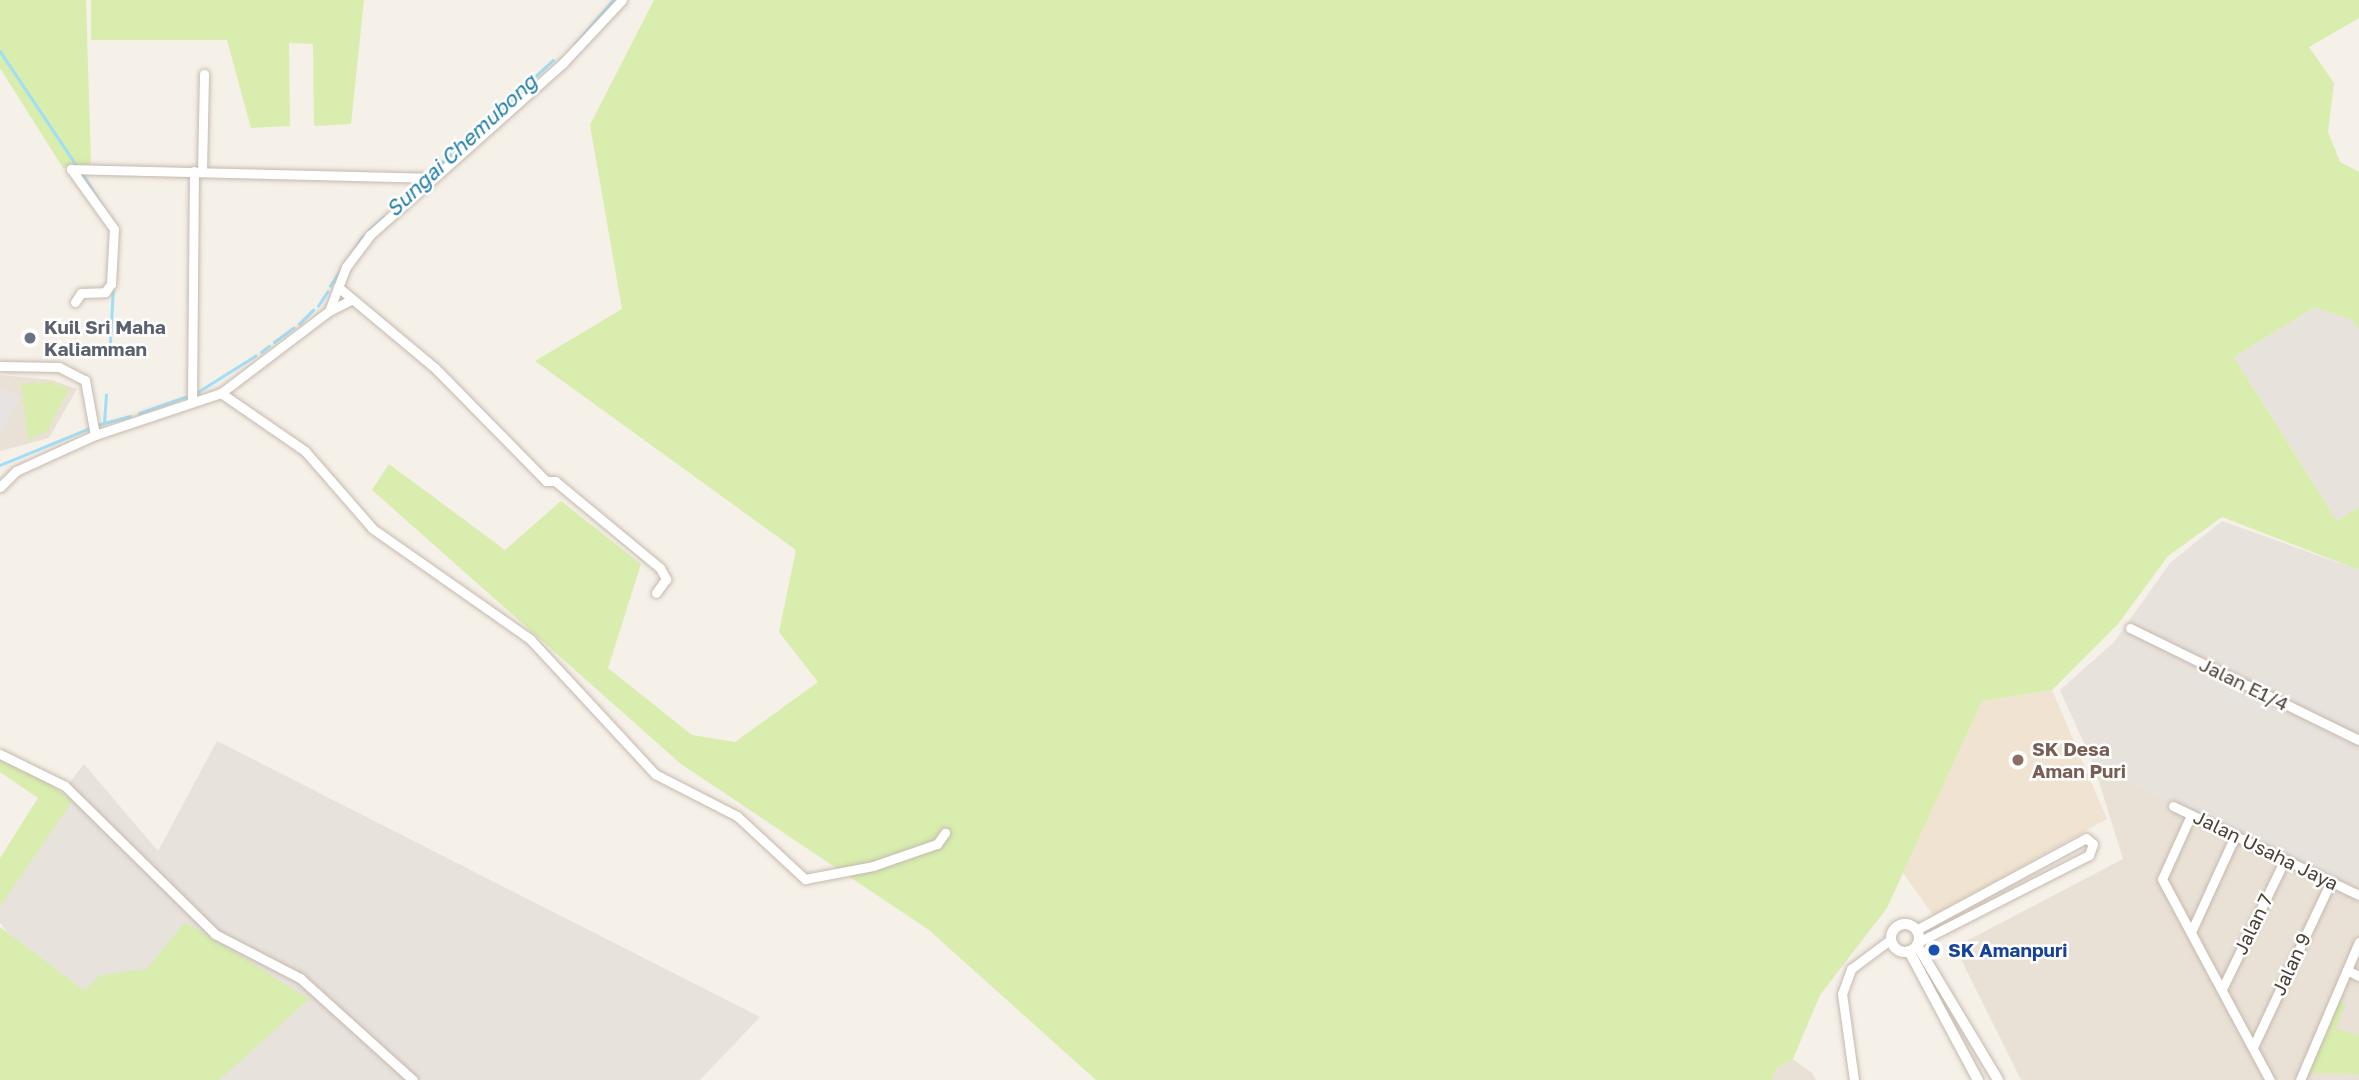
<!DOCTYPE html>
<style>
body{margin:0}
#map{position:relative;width:2359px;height:1080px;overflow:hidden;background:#f5f0e8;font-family:"Golos Text",sans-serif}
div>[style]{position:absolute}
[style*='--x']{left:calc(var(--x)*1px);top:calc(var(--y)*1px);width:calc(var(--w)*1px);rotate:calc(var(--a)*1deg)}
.residential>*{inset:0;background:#eae1d6}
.industrial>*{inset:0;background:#e8e2dd}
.education>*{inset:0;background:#f0e3d1}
.green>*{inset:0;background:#d8edae}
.parking>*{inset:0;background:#e6e3e0}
.stream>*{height:2.5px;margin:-1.25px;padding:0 1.25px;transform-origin:1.25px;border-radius:1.25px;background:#a0def7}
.roads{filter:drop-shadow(0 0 2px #c5b9ad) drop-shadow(0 0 2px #c5b9ad)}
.minor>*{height:9px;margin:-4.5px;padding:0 4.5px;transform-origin:4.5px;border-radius:4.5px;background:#fff}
.tertiary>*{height:10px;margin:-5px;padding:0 5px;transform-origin:5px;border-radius:5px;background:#fff}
.tertiary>.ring{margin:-5px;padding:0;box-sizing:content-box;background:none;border:10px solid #fff;border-radius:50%}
.dots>*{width:19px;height:19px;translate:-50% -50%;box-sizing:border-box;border:4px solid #fff;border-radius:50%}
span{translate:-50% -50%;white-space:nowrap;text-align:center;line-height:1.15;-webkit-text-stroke:5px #fff;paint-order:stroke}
.worship-label{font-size:19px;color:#5b616d;font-weight:700}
.left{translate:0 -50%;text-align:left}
.street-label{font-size:19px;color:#4a4036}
.education-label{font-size:19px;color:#785e54;font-weight:700}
.transit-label{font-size:19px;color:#164399;font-weight:700}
.water-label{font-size:21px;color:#227fa6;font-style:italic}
</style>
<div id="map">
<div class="residential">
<div style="clip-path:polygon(0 375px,52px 380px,77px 389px,49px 438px,0 451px)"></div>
<div style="clip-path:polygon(2094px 766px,2359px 889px,2359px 1080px,2021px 1080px,1955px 947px,2123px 859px)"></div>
<div style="clip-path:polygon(1793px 1059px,1812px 1073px,1816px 1080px,1772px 1080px,1776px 1069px)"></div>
</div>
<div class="industrial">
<div style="clip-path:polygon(2315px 307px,2352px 320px,2359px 330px,2359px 507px,2337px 521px,2234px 357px)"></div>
<div style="clip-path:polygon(2222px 521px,2359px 570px,2359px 889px,2094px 766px,2060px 690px,2114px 642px,2170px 563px)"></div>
<div style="clip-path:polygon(217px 741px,760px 1017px,700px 1080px,128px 1080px,0 923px,0 872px,84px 764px,158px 851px)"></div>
</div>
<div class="education">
<div style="clip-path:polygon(2052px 690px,2107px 819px,1933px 915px,1903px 873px,1982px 701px)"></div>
</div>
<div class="green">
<div style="clip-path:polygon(0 0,86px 0,91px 164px,63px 168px,0 68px)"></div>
<div style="clip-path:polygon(91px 0,364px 0,351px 124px,314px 126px,313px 44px,289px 43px,290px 126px,251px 128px,227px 40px,91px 40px)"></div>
<div style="clip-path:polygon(654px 0,2359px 0,2359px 18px,2309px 47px,2334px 83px,2328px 132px,2340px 162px,2359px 172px,2359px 330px,2352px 320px,2315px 307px,2234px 357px,2337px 521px,2359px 507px,2359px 570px,2222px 517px,2168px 556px,2118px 624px,2052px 690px,1982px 701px,1887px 908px,1820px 995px,1793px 1059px,1776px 1069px,1772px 1080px,1096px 1080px,929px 930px,681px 764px,372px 490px,389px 464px,505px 550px,561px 501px,641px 564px,608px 668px,692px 735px,735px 742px,818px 682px,779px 632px,796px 550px,535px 361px,622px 309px,590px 125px)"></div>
<div style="clip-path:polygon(52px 382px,69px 389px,47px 431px,28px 440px,21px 384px)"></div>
<div style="clip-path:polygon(0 759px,36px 772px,72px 801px,0 907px,0 858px,38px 798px,0 772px)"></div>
<div style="clip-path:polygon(185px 922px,309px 999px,219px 1080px,0 1080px,0 927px,85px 991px,100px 975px,147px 969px)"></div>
<div style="clip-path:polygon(2337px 1000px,2346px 1003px,2336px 1029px,2359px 1035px,2359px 1074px,2307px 1073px)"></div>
</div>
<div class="parking">
<div style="clip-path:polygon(1px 387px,20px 397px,0 437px,0 388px)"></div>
</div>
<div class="stream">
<div style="--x:575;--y:44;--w:58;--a:-49.2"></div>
<div style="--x:0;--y:51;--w:138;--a:56.2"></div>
<div style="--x:82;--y:173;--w:65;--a:58.3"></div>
<div style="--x:429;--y:174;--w:168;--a:-42.6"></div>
<div style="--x:399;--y:203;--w:32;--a:-44"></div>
<div style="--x:369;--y:230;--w:20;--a:-41"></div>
<div style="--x:330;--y:286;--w:59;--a:-56.9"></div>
<div style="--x:318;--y:306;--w:17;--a:-57"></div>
<div style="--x:299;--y:324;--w:20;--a:-45"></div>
<div style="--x:110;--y:342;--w:55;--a:-86.9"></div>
<div style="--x:274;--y:342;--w:24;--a:-36"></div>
<div style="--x:261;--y:352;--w:10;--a:-37"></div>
<div style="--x:196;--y:393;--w:70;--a:-32.1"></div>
<div style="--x:139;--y:413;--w:49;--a:-19.2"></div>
<div style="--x:104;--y:423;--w:28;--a:-86"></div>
<div style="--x:97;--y:425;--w:34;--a:-15"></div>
<div style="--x:0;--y:465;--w:97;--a:-22.3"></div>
</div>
<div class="roads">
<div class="minor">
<div style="--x:202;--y:171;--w:97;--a:-88.8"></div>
<div style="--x:338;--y:287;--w:126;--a:39.9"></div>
<div style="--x:435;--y:368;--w:158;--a:45.5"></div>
<div style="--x:546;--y:481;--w:9;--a:0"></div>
<div style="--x:555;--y:481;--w:136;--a:39.6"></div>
<div style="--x:660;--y:568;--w:13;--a:61"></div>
<div style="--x:666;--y:579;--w:17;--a:126"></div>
<div style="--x:75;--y:302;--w:11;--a:-56"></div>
<div style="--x:81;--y:293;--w:24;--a:-2"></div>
<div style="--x:105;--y:292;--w:10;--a:-53"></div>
<div style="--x:111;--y:284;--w:55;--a:-86.9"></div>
<div style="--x:114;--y:229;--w:74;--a:-125.6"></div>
<div style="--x:71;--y:169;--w:361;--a:1.4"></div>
<div style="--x:329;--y:311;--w:25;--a:-27"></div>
<div style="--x:0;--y:366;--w:59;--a:1"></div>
<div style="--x:59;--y:367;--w:29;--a:27"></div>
<div style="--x:85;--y:380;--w:56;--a:79.7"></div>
<div style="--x:221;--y:393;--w:102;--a:34.6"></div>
<div style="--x:305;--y:451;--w:103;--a:48.9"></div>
<div style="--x:373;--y:529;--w:192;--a:35"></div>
<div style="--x:530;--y:639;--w:184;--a:47.2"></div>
<div style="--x:655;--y:774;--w:92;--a:27.1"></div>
<div style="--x:737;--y:816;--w:93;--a:42.8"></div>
<div style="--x:805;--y:879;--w:69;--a:-10.8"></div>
<div style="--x:873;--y:866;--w:68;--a:-19"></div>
<div style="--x:937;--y:844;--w:14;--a:-54"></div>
<div style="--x:192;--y:402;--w:231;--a:-89.5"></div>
<div style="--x:0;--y:487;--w:23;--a:-45"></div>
<div style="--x:16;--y:471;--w:87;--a:-24.5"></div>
<div style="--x:95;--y:435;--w:133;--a:-18.4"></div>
<div style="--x:221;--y:393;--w:136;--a:-37.2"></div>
<div style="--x:329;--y:311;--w:47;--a:-68.9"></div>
<div style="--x:346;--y:267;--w:40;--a:-53"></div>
<div style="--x:370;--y:235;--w:259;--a:-41.7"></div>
<div style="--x:563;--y:63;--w:86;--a:-46.9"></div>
<div style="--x:2130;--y:628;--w:255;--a:26.1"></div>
<div style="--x:0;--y:754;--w:72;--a:26.2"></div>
<div style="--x:65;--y:786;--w:211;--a:44.6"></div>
<div style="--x:215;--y:934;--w:96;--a:27.4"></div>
<div style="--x:300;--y:978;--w:152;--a:42.1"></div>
<div style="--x:2173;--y:806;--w:206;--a:25.6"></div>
<div style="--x:2191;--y:815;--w:70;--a:114.4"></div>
<div style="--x:2162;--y:879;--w:228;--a:61.8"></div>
<div style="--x:1916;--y:930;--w:193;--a:-28.4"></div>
<div style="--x:2086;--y:838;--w:9;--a:41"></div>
<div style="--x:2093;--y:844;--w:12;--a:110"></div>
<div style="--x:2089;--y:855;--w:192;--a:153"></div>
<div style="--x:2191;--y:932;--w:106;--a:-65.4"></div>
<div style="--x:2347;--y:970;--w:13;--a:27"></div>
<div style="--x:2222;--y:989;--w:144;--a:-64.1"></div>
<div style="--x:2253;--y:1047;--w:183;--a:-64.8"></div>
<div style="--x:1854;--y:1080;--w:87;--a:-97.9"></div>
<div style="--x:1842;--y:994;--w:27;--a:-70"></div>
<div style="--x:1851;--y:969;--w:50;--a:-36.9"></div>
<div style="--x:2300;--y:1080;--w:150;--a:-66.9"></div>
</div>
<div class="tertiary">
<div class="ring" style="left:1891px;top:924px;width:18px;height:18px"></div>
<div style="--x:1917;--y:945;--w:157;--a:59"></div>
<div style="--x:1909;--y:951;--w:146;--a:61.9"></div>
</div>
</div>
<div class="dots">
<div style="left:30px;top:338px;background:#6b7280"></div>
<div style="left:2018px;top:760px;background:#8d6e63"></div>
<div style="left:1934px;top:950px;background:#1a4fb4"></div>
</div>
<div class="worship-label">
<span class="left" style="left:44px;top:338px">Kuil Sri Maha<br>Kaliamman</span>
</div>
<div class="street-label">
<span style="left:2244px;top:684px;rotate:26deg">Jalan E1/4</span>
<span style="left:2266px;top:850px;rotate:26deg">Jalan Usaha Jaya</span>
<span style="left:2253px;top:924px;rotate:-64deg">Jalan 7</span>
<span style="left:2291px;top:964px;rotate:-65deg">Jalan 9</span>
</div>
<div class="education-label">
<span class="left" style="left:2032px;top:760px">SK Desa<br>Aman Puri</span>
</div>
<div class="transit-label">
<span class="left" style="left:1948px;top:950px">SK Amanpuri</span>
</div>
<div class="water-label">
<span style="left:461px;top:145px;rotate:-43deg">Sungai Chemubong</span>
</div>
</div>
